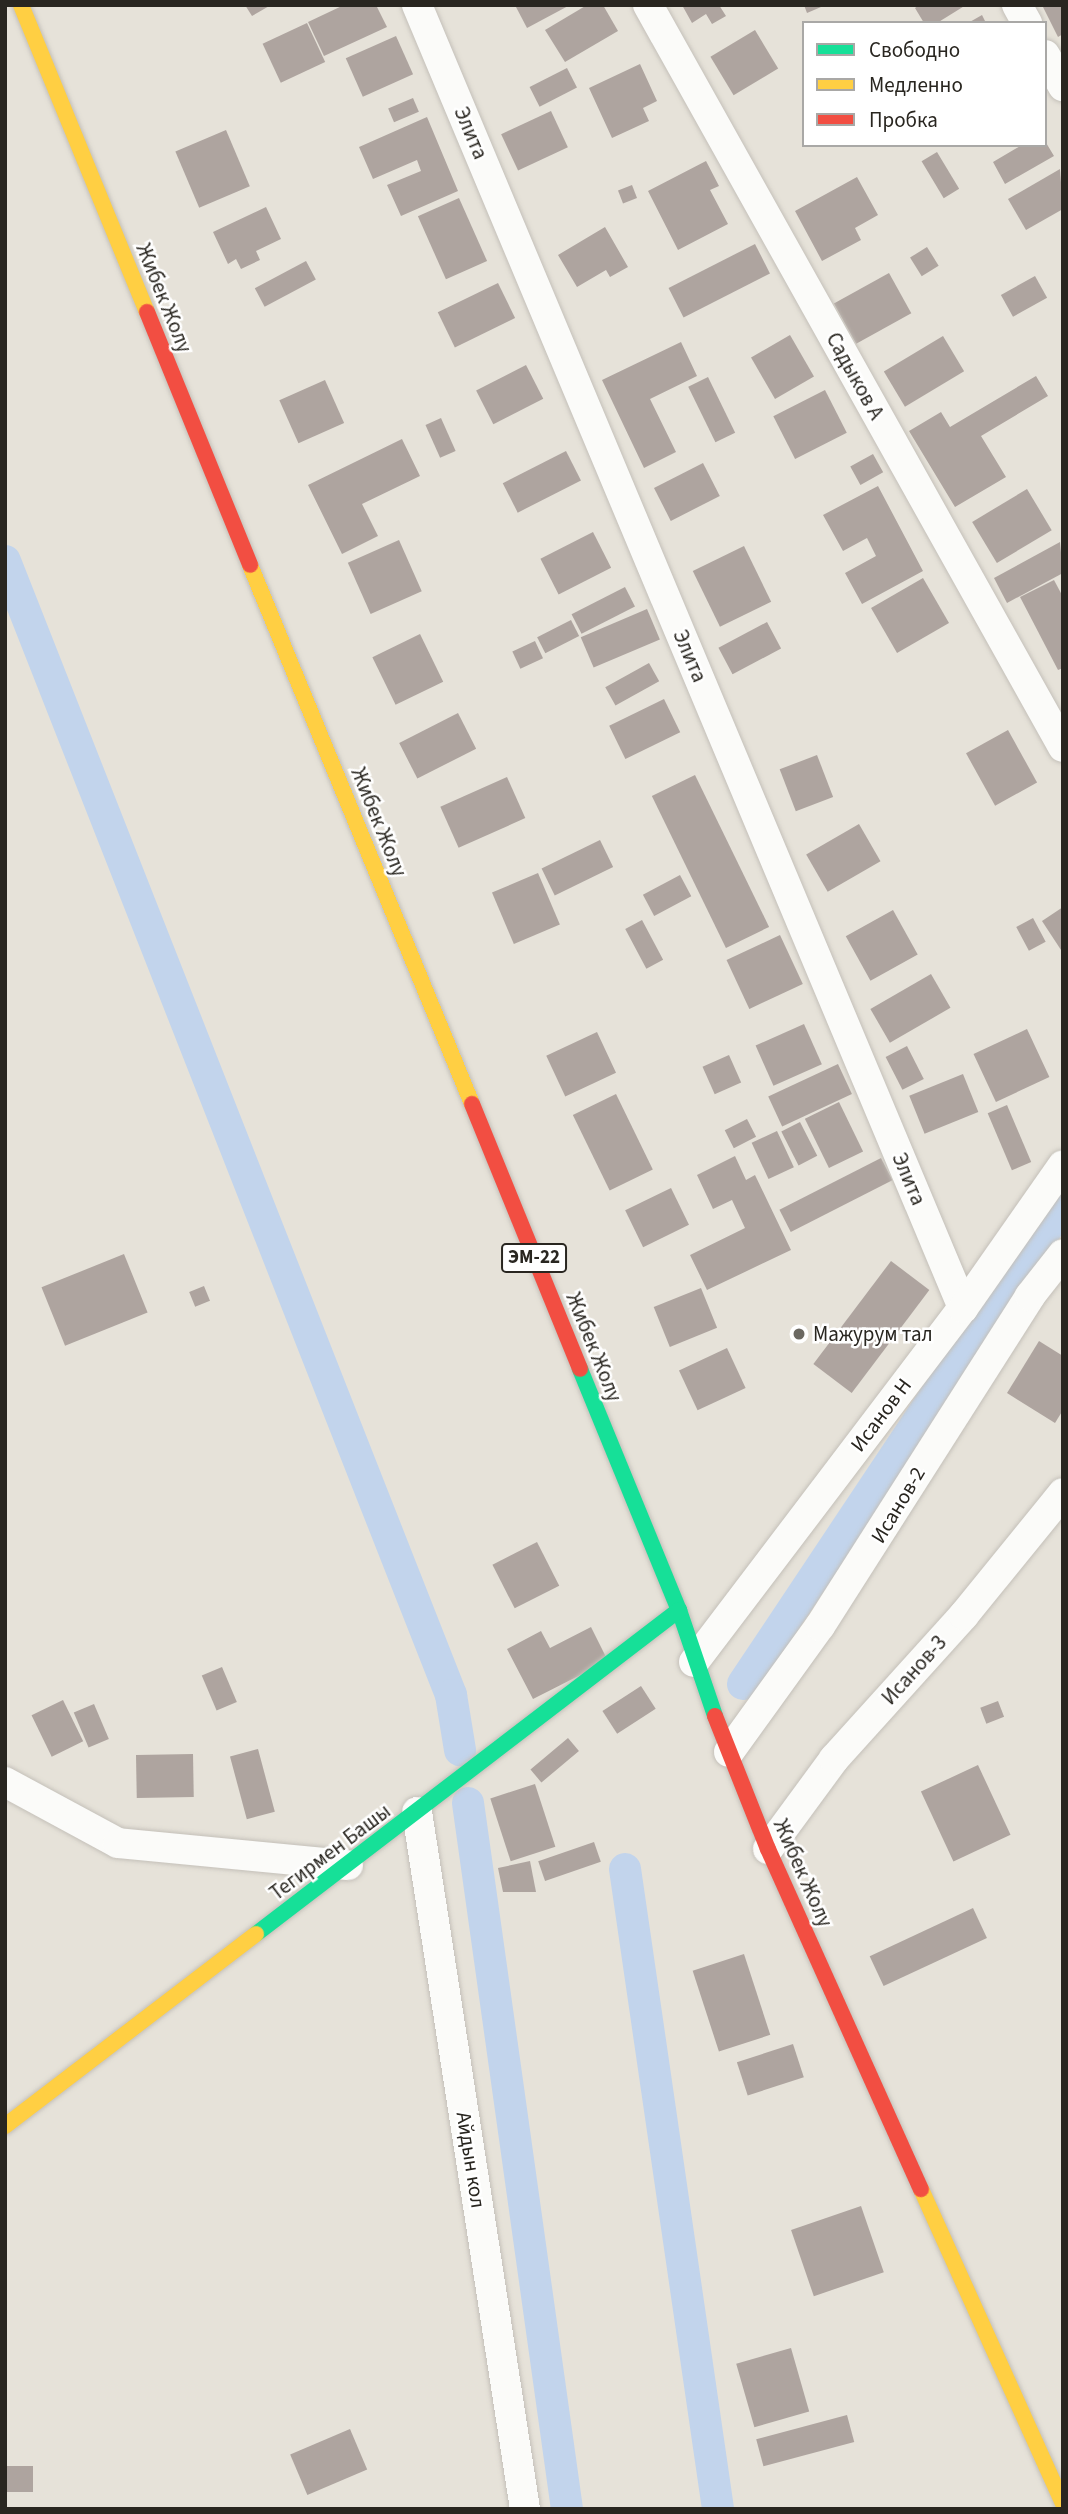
<!DOCTYPE html>
<meta charset="utf-8">
<style>
body{margin:0}
#map{position:relative;width:1068px;height:2514px;overflow:hidden;background:#e6e2d9;font-family:"Source Sans 3",sans-serif}
div>[style]{position:absolute}
[style*='--x']{left:calc(var(--x)*1px);top:calc(var(--y)*1px);width:calc(var(--w)*1px);rotate:calc(var(--a)*1deg)}
.canal>*{height:32px;margin:-16px;padding:0 16px;transform-origin:16px;border-radius:16px;background:#c2d4ec}
.building>*{inset:0;background:#aea49f;transform-origin:0 0}
.roads{filter:drop-shadow(0 0 2px #c4c0b9) drop-shadow(0 0 2px #c4c0b9)}
.street>*{height:30px;margin:-15px;padding:0 15px;transform-origin:15px;border-radius:15px;background:#fbfbf9}
.fast>*{height:16px;margin:-8px;padding:0 8px;transform-origin:8px;border-radius:8px;background:#16e098}
.slow>*{height:16px;margin:-8px;padding:0 8px;transform-origin:8px;border-radius:8px;background:#ffcf43}
.jam>*{height:16px;margin:-8px;padding:0 8px;transform-origin:8px;border-radius:8px;background:#f24e42}
.dots>*{width:19px;height:19px;translate:-50% -50%;box-sizing:border-box;border:4px solid #fff;border-radius:50%}
span{translate:-50% -50%;white-space:nowrap;text-align:center;line-height:1.15;-webkit-text-stroke:5px #fff;paint-order:stroke}
.shield-label span{padding:2px 5px;background:#fff;border:2px solid;border-radius:5px;-webkit-text-stroke-width:0}
.shield-label{font-size:19px;color:#292620;font-weight:700}
.street-label{font-size:21px;color:#292620}
.poi-label{font-size:21px;color:#292620}
.left{translate:0 -50%;text-align:left}
.frame{position:absolute;inset:0;border:7px solid #292620;pointer-events:none}
.legend{position:absolute;left:802px;top:21px;width:245px;height:126px;box-sizing:border-box;background:#fff;border:2px solid #a9a8a6;margin:0;padding:9px 12px;list-style:none;font-size:21px;color:#292620}
.legend li{display:flex;align-items:center;gap:14px;height:35px}
.legend b{width:35px;border:2px solid #a9a8a6}
</style>
<div id="map">
<div class="canal">
<div style="--x:5;--y:561;--w:1219;--a:68.53"></div>
<div style="--x:451;--y:1695;--w:56;--a:80.7"></div>
<div style="--x:743;--y:1684;--w:577;--a:-56.31"></div>
<div style="--x:468;--y:1803;--w:713;--a:82.02"></div>
<div style="--x:625;--y:1869;--w:647;--a:81.73"></div>
</div>
<div class="building">
<div style="clip-path:polygon(245px 5px,271px 5px,252px 16px)"></div>
<div style="clip-path:polygon(344px 5px,376px 5px,387px 27px,324px 56px,308px 22px)"></div>
<div style="clip-path:polygon(519px 5px,570px 5px,527px 28px,516px 7px)"></div>
<div style="clip-path:polygon(587px 5px,603px 5px,618px 31px,565px 62px,545px 30px)"></div>
<div style="clip-path:polygon(682px 5px,719px 5px,726px 16px,712px 24px,706px 14px,692px 23px)"></div>
<div style="clip-path:polygon(804px 5px,820px 5px,821px 7px,807px 13px)"></div>
<div style="clip-path:polygon(919px 5px,966px 5px,937px 23px,924px 23px,915px 8px)"></div>
<div style="clip-path:polygon(1042px 5px,1063px 5px,1063px 34px,1058px 37px)"></div>
<div style="clip-path:polygon(982px 15px,986px 23px,968px 23px)"></div>
<div style="left:307px;top:23px;width:43px;height:49px;rotate:65deg"></div>
<div style="left:755px;top:30px;width:45px;height:52px;rotate:59deg"></div>
<div style="left:396px;top:36px;width:42px;height:55px;rotate:66deg"></div>
<div style="clip-path:polygon(640px 64px,657px 101px,643px 108px,649px 121px,612px 138px,589px 88px)"></div>
<div style="left:567px;top:68px;width:22px;height:42px;rotate:63deg"></div>
<div style="left:413px;top:98px;width:15px;height:27px;rotate:67deg"></div>
<div style="left:551px;top:111px;width:40px;height:55px;rotate:65deg"></div>
<div style="clip-path:polygon(427px 117px,458px 191px,401px 216px,387px 185px,421px 171px,417px 160px,373px 179px,359px 147px)"></div>
<div style="left:226px;top:130px;width:61px;height:55px;rotate:67deg"></div>
<div style="clip-path:polygon(1045px 141px,1054px 156px,1005px 184px,993px 162px,1022px 145px,1045px 145px)"></div>
<div style="left:937px;top:152px;width:43px;height:18px;rotate:59deg"></div>
<div style="clip-path:polygon(706px 161px,719px 186px,710px 190px,728px 224px,678px 250px,648px 191px)"></div>
<div style="clip-path:polygon(1060px 169px,1063px 209px,1026px 230px,1008px 199px)"></div>
<div style="clip-path:polygon(857px 177px,878px 215px,855px 228px,861px 240px,822px 261px,795px 211px)"></div>
<div style="left:632px;top:185px;width:14px;height:15px;rotate:69deg"></div>
<div style="left:459px;top:198px;width:69px;height:45px;rotate:66deg"></div>
<div style="clip-path:polygon(266px 207px,281px 239px,256px 251px,260px 260px,241px 269px,236px 259px,228px 264px,213px 232px)"></div>
<div style="clip-path:polygon(605px 227px,628px 267px,610px 277px,606px 270px,577px 287px,558px 255px)"></div>
<div style="left:755px;top:244px;width:33px;height:97px;rotate:63deg"></div>
<div style="left:927px;top:247px;width:22px;height:20px;rotate:58deg"></div>
<div style="left:306px;top:261px;width:21px;height:58px;rotate:62deg"></div>
<div style="left:889px;top:273px;width:46px;height:63px;rotate:61deg"></div>
<div style="left:1035px;top:276px;width:25px;height:39px;rotate:61deg"></div>
<div style="left:498px;top:283px;width:39px;height:67px;rotate:64deg"></div>
<div style="left:790px;top:335px;width:48px;height:45px;rotate:60deg"></div>
<div style="left:943px;top:336px;width:41px;height:69px;rotate:59deg"></div>
<div style="clip-path:polygon(681px 342px,697px 376px,650px 399px,676px 452px,644px 468px,602px 380px)"></div>
<div style="left:526px;top:365px;width:38px;height:56px;rotate:63deg"></div>
<div style="clip-path:polygon(1036px 376px,1048px 396px,981px 436px,1006px 477px,955px 507px,909px 431px,941px 412px,950px 427px)"></div>
<div style="left:708px;top:377px;width:62px;height:22px;rotate:64deg"></div>
<div style="left:325px;top:380px;width:47px;height:50px;rotate:66deg"></div>
<div style="left:825px;top:390px;width:48px;height:58px;rotate:63deg"></div>
<div style="left:441px;top:418px;width:36px;height:17px;rotate:66deg"></div>
<div style="clip-path:polygon(402px 439px,420px 476px,362px 504px,378px 536px,342px 554px,308px 485px)"></div>
<div style="left:566px;top:451px;width:33px;height:71px;rotate:63deg"></div>
<div style="left:873px;top:454px;width:21px;height:26px;rotate:61deg"></div>
<div style="left:703px;top:463px;width:37px;height:55px;rotate:63deg"></div>
<div style="clip-path:polygon(878px 486px,923px 571px,862px 604px,845px 573px,876px 556px,867px 538px,843px 551px,823px 515px)"></div>
<div style="left:1027px;top:489px;width:48px;height:64px;rotate:59deg"></div>
<div style="left:593px;top:532px;width:40px;height:59px;rotate:63deg"></div>
<div style="left:399px;top:540px;width:56px;height:56px;rotate:66deg"></div>
<div style="clip-path:polygon(1060px 542px,1063px 573px,1007px 603px,994px 578px)"></div>
<div style="left:744px;top:546px;width:62px;height:57px;rotate:64deg"></div>
<div style="left:923px;top:578px;width:52px;height:60px;rotate:60deg"></div>
<div style="clip-path:polygon(1054px 580px,1063px 597px,1063px 668px,1058px 670px,1020px 597px)"></div>
<div style="left:625px;top:587px;width:22px;height:60px;rotate:63deg"></div>
<div style="left:647px;top:609px;width:33px;height:72px;rotate:67deg"></div>
<div style="left:571px;top:620px;width:18px;height:38px;rotate:63deg"></div>
<div style="left:767px;top:622px;width:30px;height:55px;rotate:62deg"></div>
<div style="left:420px;top:634px;width:53px;height:53px;rotate:64deg"></div>
<div style="left:535px;top:641px;width:19px;height:25px;rotate:65deg"></div>
<div style="left:649px;top:663px;width:21px;height:50px;rotate:61deg"></div>
<div style="left:664px;top:699px;width:37px;height:61px;rotate:64deg"></div>
<div style="left:458px;top:713px;width:40px;height:66px;rotate:63deg"></div>
<div style="left:1008px;top:730px;width:60px;height:48px;rotate:61deg"></div>
<div style="left:817px;top:755px;width:45px;height:40px;rotate:69deg"></div>
<div style="left:695px;top:775px;width:169px;height:48px;rotate:64deg"></div>
<div style="left:507px;top:777px;width:45px;height:73px;rotate:66deg"></div>
<div style="left:859px;top:824px;width:43px;height:61px;rotate:60deg"></div>
<div style="left:600px;top:840px;width:30px;height:65px;rotate:64deg"></div>
<div style="left:538px;top:873px;width:56px;height:50px;rotate:67deg"></div>
<div style="left:680px;top:875px;width:24px;height:42px;rotate:62deg"></div>
<div style="clip-path:polygon(1063px 907px,1063px 949px,1061px 950px,1042px 921px)"></div>
<div style="left:893px;top:910px;width:51px;height:54px;rotate:61deg"></div>
<div style="left:1033px;top:918px;width:27px;height:19px;rotate:62deg"></div>
<div style="left:642px;top:920px;width:45px;height:19px;rotate:62deg"></div>
<div style="left:780px;top:935px;width:54px;height:59px;rotate:65deg"></div>
<div style="left:931px;top:974px;width:39px;height:70px;rotate:60deg"></div>
<div style="left:804px;top:1024px;width:44px;height:53px;rotate:66deg"></div>
<div style="left:1027px;top:1029px;width:53px;height:59px;rotate:65deg"></div>
<div style="left:597px;top:1032px;width:45px;height:56px;rotate:65deg"></div>
<div style="left:907px;top:1046px;width:37px;height:24px;rotate:63deg"></div>
<div style="left:729px;top:1055px;width:30px;height:29px;rotate:66deg"></div>
<div style="left:838px;top:1064px;width:33px;height:77px;rotate:65deg"></div>
<div style="left:963px;top:1074px;width:41px;height:58px;rotate:68deg"></div>
<div style="left:616px;top:1094px;width:84px;height:48px;rotate:64deg"></div>
<div style="left:839px;top:1102px;width:55px;height:38px;rotate:64deg"></div>
<div style="left:1007px;top:1105px;width:62px;height:21px;rotate:67deg"></div>
<div style="left:747px;top:1119px;width:20px;height:25px;rotate:63deg"></div>
<div style="left:800px;top:1122px;width:38px;height:21px;rotate:63deg"></div>
<div style="left:777px;top:1131px;width:40px;height:28px;rotate:65deg"></div>
<div style="clip-path:polygon(735px 1156px,746px 1180px,755px 1175px,791px 1250px,707px 1290px,690px 1255px,745px 1228px,732px 1200px,713px 1209px,697px 1175px)"></div>
<div style="left:881px;top:1158px;width:25px;height:114px;rotate:63deg"></div>
<div style="left:671px;top:1188px;width:41px;height:51px;rotate:64deg"></div>
<div style="left:124px;top:1254px;width:63px;height:89px;rotate:68deg"></div>
<div style="left:891px;top:1261px;width:48px;height:129px;rotate:37deg"></div>
<div style="left:204px;top:1286px;width:16px;height:16px;rotate:68deg"></div>
<div style="left:701px;top:1288px;width:43px;height:51px;rotate:68deg"></div>
<div style="clip-path:polygon(1039px 1341px,1063px 1356px,1063px 1410px,1055px 1423px,1007px 1393px)"></div>
<div style="left:727px;top:1348px;width:44px;height:53px;rotate:65deg"></div>
<div style="left:537px;top:1542px;width:49px;height:50px;rotate:63deg"></div>
<div style="clip-path:polygon(591px 1627px,608px 1661px,533px 1699px,507px 1649px,541px 1631px,550px 1648px)"></div>
<div style="left:222px;top:1667px;width:38px;height:22px;rotate:67deg"></div>
<div style="left:641px;top:1686px;width:27px;height:46px;rotate:57deg"></div>
<div style="left:63px;top:1700px;width:46px;height:35px;rotate:64deg"></div>
<div style="left:998px;top:1701px;width:17px;height:19px;rotate:69deg"></div>
<div style="left:94px;top:1704px;width:38px;height:22px;rotate:67deg"></div>
<div style="left:568px;top:1738px;width:17px;height:49px;rotate:50deg"></div>
<div style="left:258px;top:1749px;width:65px;height:29px;rotate:75deg"></div>
<div style="left:193px;top:1754px;width:43px;height:57px;rotate:89deg"></div>
<div style="left:978px;top:1765px;width:77px;height:63px;rotate:65deg"></div>
<div style="left:535px;top:1784px;width:66px;height:47px;rotate:72deg"></div>
<div style="left:594px;top:1842px;width:21px;height:59px;rotate:71deg"></div>
<div style="clip-path:polygon(530px 1861px,536px 1892px,503px 1892px,498px 1868px)"></div>
<div style="left:973px;top:1908px;width:33px;height:114px;rotate:65deg"></div>
<div style="left:744px;top:1954px;width:85px;height:54px;rotate:72deg"></div>
<div style="left:793px;top:2044px;width:35px;height:59px;rotate:72deg"></div>
<div style="left:861px;top:2206px;width:70px;height:74px;rotate:71deg"></div>
<div style="left:791px;top:2348px;width:66px;height:57px;rotate:74deg"></div>
<div style="left:847px;top:2415px;width:28px;height:94px;rotate:75deg"></div>
<div style="left:350px;top:2429px;width:44px;height:65px;rotate:67deg"></div>
<div style="left:5px;top:2466px;width:28px;height:26px"></div>
</div>
<div class="roads">
<div class="street">
<div style="--x:417;--y:5;--w:1413;--a:67.26"></div>
<div style="--x:648;--y:5;--w:850;--a:60.78"></div>
<div style="--x:1017;--y:5;--w:21;--a:61"></div>
<div style="--x:1045;--y:55;--w:36;--a:60"></div>
<div style="--x:694;--y:1662;--w:445;--a:-52.8"></div>
<div style="--x:963;--y:1308;--w:174;--a:-55"></div>
<div style="--x:729;--y:1752;--w:155;--a:-54.2"></div>
<div style="--x:820;--y:1626;--w:391;--a:-57.5"></div>
<div style="--x:1030;--y:1296;--w:53;--a:-51.8"></div>
<div style="--x:5;--y:1782;--w:128;--a:28.4"></div>
<div style="--x:118;--y:1843;--w:231;--a:5.5"></div>
<div style="--x:417;--y:1812;--w:705;--a:81.19"></div>
<div style="--x:768;--y:1849;--w:112;--a:-53.7"></div>
<div style="--x:834;--y:1759;--w:194;--a:-47.9"></div>
<div style="--x:964;--y:1615;--w:157;--a:-50.9"></div>
</div>
<div class="fast">
<div style="--x:580;--y:1369;--w:261;--a:67.7"></div>
<div style="--x:679;--y:1610;--w:112;--a:71.2"></div>
<div style="--x:256;--y:1934;--w:533;--a:-37.45"></div>
</div>
<div class="slow">
<div style="--x:21;--y:5;--w:332;--a:67.7"></div>
<div style="--x:250;--y:565;--w:583;--a:67.61"></div>
<div style="--x:5;--y:2126;--w:316;--a:-37.4"></div>
<div style="--x:921;--y:2189;--w:345;--a:65.7"></div>
</div>
<div class="jam">
<div style="--x:147;--y:312;--w:273;--a:67.8"></div>
<div style="--x:472;--y:1104;--w:286;--a:67.8"></div>
<div style="--x:715;--y:1716;--w:143;--a:68.3"></div>
<div style="--x:768;--y:1849;--w:373;--a:65.8"></div>
</div>
</div>
<div class="dots">
<div style="left:799px;top:1334px;background:#6b6861"></div>
</div>
<div class="shield-label">
<span style="left:534px;top:1258px">ЭМ-22</span>
</div>
<div class="street-label">
<span style="left:471px;top:133px;rotate:67deg">Элита</span>
<span style="left:164px;top:298px;rotate:68deg">Жибек Жолу</span>
<span style="left:855px;top:376px;rotate:61deg">Садыков А</span>
<span style="left:690px;top:656px;rotate:67deg">Элита</span>
<span style="left:379px;top:822px;rotate:68deg">Жибек Жолу</span>
<span style="left:909px;top:1179px;rotate:67deg">Элита</span>
<span style="left:594px;top:1347px;rotate:68deg">Жибек Жолу</span>
<span style="left:881px;top:1415px;rotate:-53deg">Исанов Н</span>
<span style="left:898px;top:1505px;rotate:-59deg">Исанов-2</span>
<span style="left:914px;top:1670px;rotate:-48deg">Исанов-3</span>
<span style="left:330px;top:1852px;rotate:-37deg">Тегирмен Башы</span>
<span style="left:803px;top:1873px;rotate:66deg">Жибек Жолу</span>
<span style="left:471px;top:2160px;rotate:81deg">Айдын кол</span>
</div>
<div class="poi-label">
<span class="left" style="left:813px;top:1334px">Мажурум тал</span>
</div>
<div class="frame"></div>
<ul class="legend">
<li><b style="height:9px;background:#16e098"></b>Свободно</li>
<li><b style="height:9px;background:#ffcf43"></b>Медленно</li>
<li><b style="height:9px;background:#f24e42"></b>Пробка</li>
</ul>
</div>
